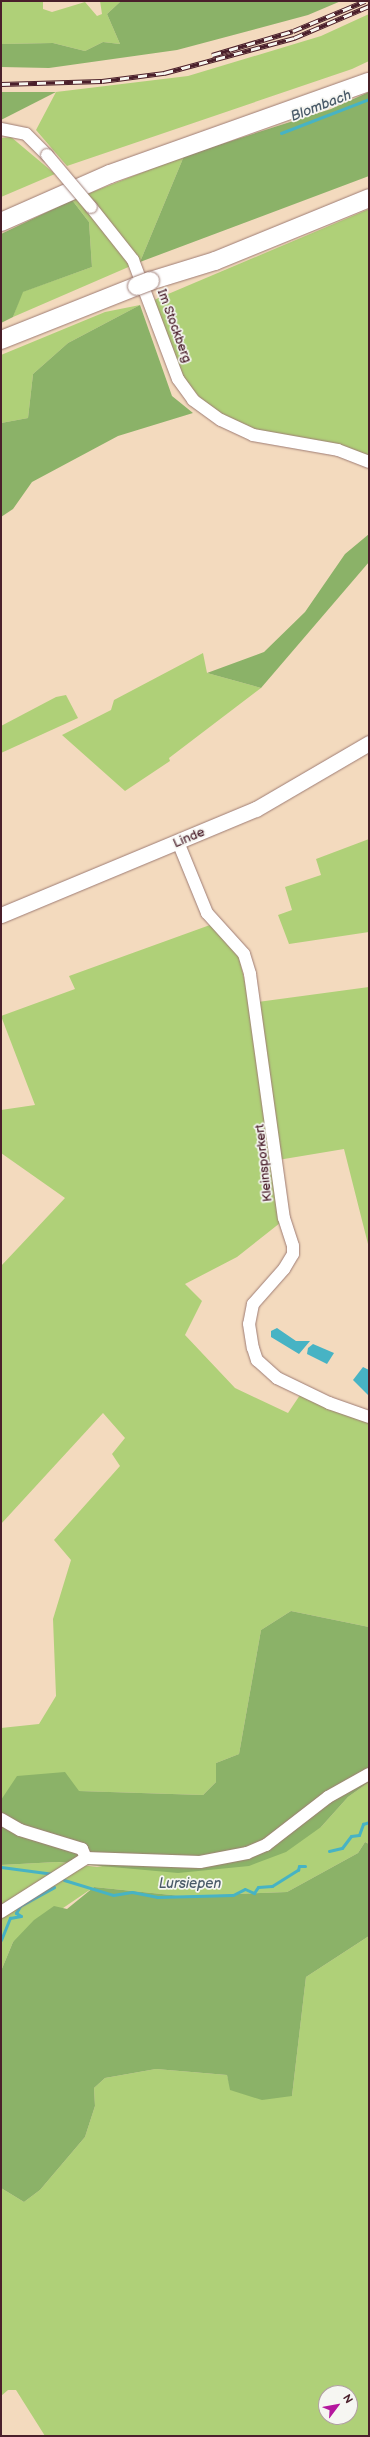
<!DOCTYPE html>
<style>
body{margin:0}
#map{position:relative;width:370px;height:2437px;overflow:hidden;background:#f3dabe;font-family:"Balsamiq Sans",sans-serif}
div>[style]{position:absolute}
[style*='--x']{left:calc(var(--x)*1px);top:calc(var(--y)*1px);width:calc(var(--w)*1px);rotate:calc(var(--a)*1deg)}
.green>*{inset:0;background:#afd078}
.forest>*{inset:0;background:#8bb268}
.water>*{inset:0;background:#47b3c4}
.stream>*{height:3px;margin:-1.5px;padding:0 1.5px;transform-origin:1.5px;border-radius:1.5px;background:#47b3c4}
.roads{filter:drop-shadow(0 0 1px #9e7c74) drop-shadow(0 0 1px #9e7c74)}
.minor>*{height:12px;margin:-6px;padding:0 6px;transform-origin:6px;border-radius:6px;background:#fff}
.major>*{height:15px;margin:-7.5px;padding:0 7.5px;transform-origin:7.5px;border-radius:7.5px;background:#fff}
.highway>*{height:18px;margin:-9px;padding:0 9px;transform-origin:9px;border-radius:9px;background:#fff}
.rail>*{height:4.5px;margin-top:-2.25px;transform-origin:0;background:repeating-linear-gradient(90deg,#f6f6f2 0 9px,#4a1f2b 0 18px);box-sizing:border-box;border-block:1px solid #4a1f2b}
.bridges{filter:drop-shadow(0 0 1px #9e7c74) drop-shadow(0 0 1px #9e7c74)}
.minor-bridge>*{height:12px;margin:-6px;padding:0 6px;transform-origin:6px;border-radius:6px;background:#fff}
.highway-bridge>*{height:18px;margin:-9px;padding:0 9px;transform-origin:9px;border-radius:9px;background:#fff}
span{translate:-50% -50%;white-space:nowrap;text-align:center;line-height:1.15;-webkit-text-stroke:3.5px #f6f6f2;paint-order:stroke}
.street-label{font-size:13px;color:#4a1f2b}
.water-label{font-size:14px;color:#495a68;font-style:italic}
.frame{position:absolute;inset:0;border:2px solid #4a1f2b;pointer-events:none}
.north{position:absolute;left:318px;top:2385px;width:40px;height:40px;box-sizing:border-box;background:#f6f6f2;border:1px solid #b1a0a2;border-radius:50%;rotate:58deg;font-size:11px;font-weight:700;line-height:16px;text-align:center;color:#4a1f2b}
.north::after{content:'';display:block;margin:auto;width:14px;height:18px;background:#b5179e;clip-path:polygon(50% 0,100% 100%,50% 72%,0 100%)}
</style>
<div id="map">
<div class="green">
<div style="clip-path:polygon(1px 1px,43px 1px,43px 9px,52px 12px,85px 2px,97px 16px,102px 14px,100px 1px,121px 1px,107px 14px,120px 44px,103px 42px,85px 51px,53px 43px,1px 44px)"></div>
<div style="clip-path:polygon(369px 14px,369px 61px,352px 69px,67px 166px,36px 130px,56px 92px,188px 76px,321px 36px)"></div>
<div style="clip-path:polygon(11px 137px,55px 174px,1px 197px,1px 138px)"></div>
<div style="clip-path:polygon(184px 156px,140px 262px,13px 317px,22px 292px,92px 267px,89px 222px,72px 200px)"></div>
<div style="clip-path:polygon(369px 209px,369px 458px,264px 433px,235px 423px,203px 402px,181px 374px,154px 300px)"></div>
<div style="clip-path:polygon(140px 305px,68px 343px,33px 374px,28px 418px,1px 423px,1px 355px,105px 312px)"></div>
<div style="clip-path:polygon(203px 653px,207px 673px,261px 688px,169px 758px,170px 761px,125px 791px,62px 735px,111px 710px,114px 700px)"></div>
<div style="clip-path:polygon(66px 695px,78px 718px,1px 753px,1px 726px,56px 697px)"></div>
<div style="clip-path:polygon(369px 839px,369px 932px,289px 944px,278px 915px,292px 910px,285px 887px,321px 875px,316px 859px)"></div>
<div style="clip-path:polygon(210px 925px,239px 957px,250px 1003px,369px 987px,369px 1248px,344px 1149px,272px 1161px,280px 1223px,237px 1257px,185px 1284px,202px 1301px,185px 1335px,235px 1388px,288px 1413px,304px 1389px,369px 1415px,369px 1627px,291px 1611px,261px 1630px,239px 1754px,216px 1763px,216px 1782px,203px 1795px,78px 1791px,1px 1800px,1px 1728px,39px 1724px,56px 1696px,53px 1619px,71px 1560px,54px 1540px,120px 1466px,112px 1454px,125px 1438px,103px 1413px,1px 1524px,1px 1266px,65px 1198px,1px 1153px,1px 1110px,35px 1105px,1px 1016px,75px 989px,69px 976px)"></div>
<div style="clip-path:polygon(369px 1782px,369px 1844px,365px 1842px,358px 1853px,287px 1892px,181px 1896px,94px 1887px,13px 1942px,1px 1971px,1px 1865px,57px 1862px,97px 1867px,321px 1827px,348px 1797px)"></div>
<div style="clip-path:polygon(evenodd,369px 1936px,369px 2436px,45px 2436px,16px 2390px,8px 2390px,1px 2396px,1px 2188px,24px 2202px,40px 2190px,85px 2137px,95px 2106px,94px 2088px,105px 2078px,156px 2069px,227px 2075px,231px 2090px,292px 2096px,306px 1977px,369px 1936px,326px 2393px,350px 2393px,350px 2417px,326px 2417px,326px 2393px)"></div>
</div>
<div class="forest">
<div style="clip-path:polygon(121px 1px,341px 1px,308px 15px,177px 50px,49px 68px,1px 67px,1px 44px,53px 43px,85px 51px,103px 42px,120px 44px,107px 14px)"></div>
<div style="clip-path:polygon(1px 92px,56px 92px,1px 120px)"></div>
<div style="clip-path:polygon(369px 92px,369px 176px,140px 262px,184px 156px,331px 109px)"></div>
<div style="clip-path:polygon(72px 200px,89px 222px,92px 267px,23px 292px,13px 317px,1px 323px,1px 234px)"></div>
<div style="clip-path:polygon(140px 305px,172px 396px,193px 413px,118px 436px,32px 482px,13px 509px,1px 517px,1px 423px,28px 418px,33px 374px,68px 343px)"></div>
<div style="clip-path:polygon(369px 534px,369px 562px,261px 688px,207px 673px,264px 652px,305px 612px,345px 554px)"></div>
<div style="clip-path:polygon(291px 1611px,369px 1627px,369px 1782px,348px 1797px,321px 1827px,286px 1852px,249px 1866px,178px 1873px,57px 1862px,1px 1865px,1px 1800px,17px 1776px,65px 1772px,79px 1791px,203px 1795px,216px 1782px,216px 1763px,239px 1754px,261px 1630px)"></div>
<div style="clip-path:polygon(365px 1842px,369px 1844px,369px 1936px,306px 1977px,292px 2096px,262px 2100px,230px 2090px,227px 2075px,156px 2069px,105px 2078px,94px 2088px,95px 2106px,85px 2137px,40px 2190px,24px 2202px,1px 2188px,1px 1971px,13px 1942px,34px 1920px,54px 1906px,67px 1909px,94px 1887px,181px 1896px,287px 1892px,358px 1853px)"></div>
</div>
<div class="water">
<div style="clip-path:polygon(277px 1328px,296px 1341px,310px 1341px,299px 1354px,271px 1337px,271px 1331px)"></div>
<div style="clip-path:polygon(313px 1344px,334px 1353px,327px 1364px,307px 1354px,308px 1348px)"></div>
<div style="clip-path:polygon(363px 1367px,369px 1370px,369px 1396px,353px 1380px)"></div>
</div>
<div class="stream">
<div style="--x:281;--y:133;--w:94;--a:-21.1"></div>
<div style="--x:329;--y:1851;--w:13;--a:-13"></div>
<div style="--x:342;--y:1848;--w:15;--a:-53"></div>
<div style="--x:351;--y:1836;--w:8;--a:-7"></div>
<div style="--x:359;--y:1835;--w:12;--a:-70"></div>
<div style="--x:363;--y:1824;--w:6;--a:-18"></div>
<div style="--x:1;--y:1867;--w:53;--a:7.5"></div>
<div style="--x:64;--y:1880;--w:51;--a:17"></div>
<div style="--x:113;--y:1895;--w:19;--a:-9"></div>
<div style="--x:132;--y:1892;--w:25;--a:11"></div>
<div style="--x:157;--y:1897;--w:76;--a:-1.5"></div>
<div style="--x:233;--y:1895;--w:13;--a:-27"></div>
<div style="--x:245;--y:1889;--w:10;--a:24"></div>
<div style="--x:254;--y:1893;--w:7;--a:-56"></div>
<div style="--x:258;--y:1887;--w:14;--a:-4"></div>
<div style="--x:272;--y:1886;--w:31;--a:-32"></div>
<div style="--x:298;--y:1870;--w:4;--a:-76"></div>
<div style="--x:299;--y:1866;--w:6;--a:0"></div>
<div style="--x:1;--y:1940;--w:24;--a:-68"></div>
<div style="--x:10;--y:1918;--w:11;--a:-10"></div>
<div style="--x:21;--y:1916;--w:6;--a:-149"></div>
<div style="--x:16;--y:1913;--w:8;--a:-60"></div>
<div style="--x:20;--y:1906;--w:39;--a:-29"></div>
</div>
<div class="roads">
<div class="minor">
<div style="--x:1;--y:129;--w:25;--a:11"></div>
<div style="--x:26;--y:134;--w:30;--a:45"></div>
<div style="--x:91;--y:207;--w:68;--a:51.6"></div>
<div style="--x:133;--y:260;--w:127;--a:69.3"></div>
<div style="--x:178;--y:379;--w:26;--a:54"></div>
<div style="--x:193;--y:400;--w:34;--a:36"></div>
<div style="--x:221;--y:420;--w:35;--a:25"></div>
<div style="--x:253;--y:435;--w:86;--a:10"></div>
<div style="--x:338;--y:450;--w:33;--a:21"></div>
<div style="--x:178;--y:842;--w:77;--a:67.8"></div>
<div style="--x:207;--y:913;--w:55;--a:47.9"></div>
<div style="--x:244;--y:954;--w:21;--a:73"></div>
<div style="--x:250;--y:974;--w:246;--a:82.1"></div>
<div style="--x:284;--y:1218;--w:29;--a:72"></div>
<div style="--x:293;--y:1246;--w:8;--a:90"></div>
<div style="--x:293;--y:1254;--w:17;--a:121"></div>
<div style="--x:284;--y:1269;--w:47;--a:131.5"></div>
<div style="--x:253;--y:1304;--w:20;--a:101"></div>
<div style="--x:249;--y:1324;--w:24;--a:81"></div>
<div style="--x:253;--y:1348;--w:13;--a:72"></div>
<div style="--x:257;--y:1360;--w:27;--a:42"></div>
<div style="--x:277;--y:1378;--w:58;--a:25.7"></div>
<div style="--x:329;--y:1403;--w:42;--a:19.3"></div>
<div style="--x:1;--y:1819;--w:22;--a:30"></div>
<div style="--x:20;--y:1830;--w:65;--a:17"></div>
<div style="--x:82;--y:1849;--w:10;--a:66"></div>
<div style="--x:1;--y:1912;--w:101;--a:-32.4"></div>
<div style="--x:86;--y:1858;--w:114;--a:2"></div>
<div style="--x:200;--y:1862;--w:48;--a:-10.8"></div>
<div style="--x:247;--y:1853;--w:21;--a:-23"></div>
<div style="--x:266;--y:1845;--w:78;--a:-37.7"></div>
<div style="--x:328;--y:1797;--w:47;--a:-29.3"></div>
</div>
<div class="major">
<div style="--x:1;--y:915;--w:276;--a:-22.6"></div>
<div style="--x:256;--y:809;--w:131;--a:-30.3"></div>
</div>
<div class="highway">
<div style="--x:1;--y:222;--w:119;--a:-23.8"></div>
<div style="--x:110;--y:174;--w:275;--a:-19.6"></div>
<div style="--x:150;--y:281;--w:68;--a:-17.1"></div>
<div style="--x:215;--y:261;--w:166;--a:-22.2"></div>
<div style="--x:1;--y:340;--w:146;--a:-21.7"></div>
</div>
</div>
<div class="rail">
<div style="--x:212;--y:55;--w:84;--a:-16.5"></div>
<div style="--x:293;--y:31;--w:78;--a:-22.6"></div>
<div style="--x:1;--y:84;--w:101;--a:-1.7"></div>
<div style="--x:102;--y:81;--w:63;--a:-7.4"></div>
<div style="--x:164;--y:73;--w:135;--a:-15.1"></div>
<div style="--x:294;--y:38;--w:82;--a:-23.1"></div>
</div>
<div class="bridges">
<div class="minor-bridge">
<div style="--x:47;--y:155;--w:68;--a:49.8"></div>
</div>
<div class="highway-bridge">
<div style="--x:137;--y:286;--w:14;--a:-21"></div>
</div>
</div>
<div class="street-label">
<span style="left:174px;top:326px;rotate:70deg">Im Stockberg</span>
<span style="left:189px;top:838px;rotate:-23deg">Linde</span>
<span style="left:264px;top:1163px;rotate:-96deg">Kleinsporkert</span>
</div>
<div class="water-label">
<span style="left:321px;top:106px;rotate:-21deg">Blombach</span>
<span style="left:190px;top:1884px">Lursiepen</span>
</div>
<div class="frame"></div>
<div class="north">N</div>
</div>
